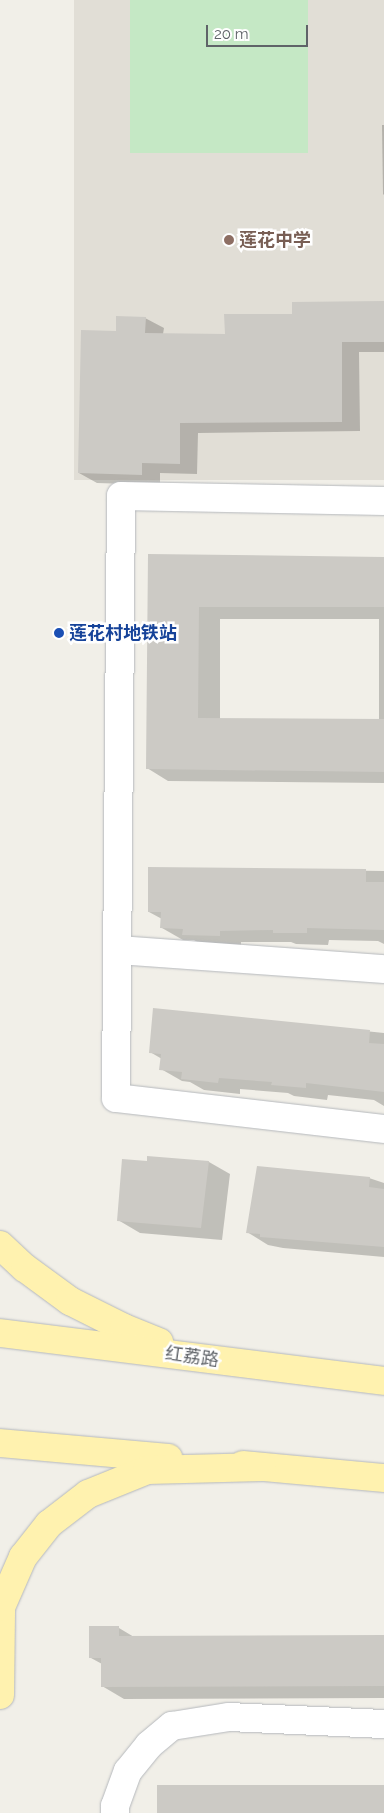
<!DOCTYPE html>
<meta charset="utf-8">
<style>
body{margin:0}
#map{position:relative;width:384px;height:1813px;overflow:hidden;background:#f1efe8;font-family:Raleway,"Noto Sans SC",sans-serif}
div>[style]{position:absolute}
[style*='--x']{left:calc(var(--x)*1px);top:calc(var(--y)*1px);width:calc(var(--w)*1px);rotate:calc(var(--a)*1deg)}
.education>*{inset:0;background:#e1ded6;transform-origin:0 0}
.green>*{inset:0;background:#c5e8c5;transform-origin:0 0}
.shadow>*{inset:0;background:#0003}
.building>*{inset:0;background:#cccac5;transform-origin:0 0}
.roads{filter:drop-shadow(0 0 1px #b5b8bc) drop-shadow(0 0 1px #b5b8bc)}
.minor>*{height:28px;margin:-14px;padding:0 14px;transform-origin:14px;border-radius:14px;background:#fff}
.primary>*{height:28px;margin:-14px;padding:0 14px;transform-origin:14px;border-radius:14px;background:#fff2af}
.dots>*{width:14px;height:14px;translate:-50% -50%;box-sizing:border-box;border:2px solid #fff;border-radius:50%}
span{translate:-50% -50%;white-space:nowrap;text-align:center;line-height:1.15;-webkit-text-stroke:5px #fff;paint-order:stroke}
.education-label{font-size:18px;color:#785e54;font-weight:700}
.left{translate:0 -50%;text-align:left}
.transit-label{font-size:18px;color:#164399;font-weight:700}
.street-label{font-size:18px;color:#5f6368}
.scale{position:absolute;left:206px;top:25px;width:102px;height:22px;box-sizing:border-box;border:2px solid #5f6368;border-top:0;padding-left:6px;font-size:15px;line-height:18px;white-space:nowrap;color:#5f6368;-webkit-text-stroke:4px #fff;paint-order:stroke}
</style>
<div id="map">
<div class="education">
<div style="left:74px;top:0;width:310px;height:480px"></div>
</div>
<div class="green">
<div style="left:130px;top:0;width:178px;height:153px"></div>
</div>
<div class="shadow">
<div style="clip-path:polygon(382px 125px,384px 125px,384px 195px,383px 194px)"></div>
<div style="clip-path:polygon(384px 302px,384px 352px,359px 352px,360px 431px,198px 433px,197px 474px,160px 473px,160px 485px,97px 483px,79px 473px,117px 332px,145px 318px,164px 328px,163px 334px,226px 335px,293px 315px)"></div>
<div style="clip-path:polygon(evenodd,150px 555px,384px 558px,384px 783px,168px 781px,147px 768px,150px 555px,220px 619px,379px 619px,379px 720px,220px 719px,220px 619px)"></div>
<div style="clip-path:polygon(149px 868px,384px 871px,384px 944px,378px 941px,329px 940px,328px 945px,296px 944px,291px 942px,241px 942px,241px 947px,205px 947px,194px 940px,183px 940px,162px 928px,162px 919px,149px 912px)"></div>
<div style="clip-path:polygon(154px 1009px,384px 1033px,384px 1106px,374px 1100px,328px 1095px,327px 1100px,294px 1096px,288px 1093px,240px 1089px,240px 1094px,204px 1090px,190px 1082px,182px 1081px,161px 1069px,162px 1059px,150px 1052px)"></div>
<div style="clip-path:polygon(148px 1162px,209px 1162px,230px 1174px,222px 1240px,140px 1233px,118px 1220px)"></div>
<div style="clip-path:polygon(369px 1178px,384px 1183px,384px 1257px,283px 1248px,268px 1245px,247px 1232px)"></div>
<div style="clip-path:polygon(119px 1628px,134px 1637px,384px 1636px,384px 1698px,124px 1699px,102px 1686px,102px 1664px,91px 1658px)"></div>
</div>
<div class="building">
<div style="clip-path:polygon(384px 301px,384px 342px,342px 342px,342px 422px,180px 423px,180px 464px,142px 463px,142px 475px,78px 473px,81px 330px,116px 331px,116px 316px,146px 317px,145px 333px,225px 334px,224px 314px,292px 314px,292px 302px)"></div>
<div style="clip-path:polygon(148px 554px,384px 557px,384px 607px,199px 607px,198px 718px,384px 719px,384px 772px,146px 769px)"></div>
<div style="clip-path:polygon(148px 867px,366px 869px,366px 882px,384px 882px,384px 930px,307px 928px,307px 933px,273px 933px,273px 930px,220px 931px,220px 936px,182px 935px,183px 929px,160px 928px,161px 912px,148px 912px)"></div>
<div style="clip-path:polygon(153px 1008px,370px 1030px,369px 1043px,384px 1044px,384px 1092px,306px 1083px,306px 1088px,271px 1085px,272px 1082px,219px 1078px,218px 1083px,181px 1079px,182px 1072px,159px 1070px,161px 1054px,149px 1053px)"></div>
<div style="clip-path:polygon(147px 1156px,209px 1161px,201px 1228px,117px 1221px,122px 1159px,147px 1161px)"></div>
<div style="clip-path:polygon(257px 1166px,370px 1177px,369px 1187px,384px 1189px,384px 1247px,260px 1237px,260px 1234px,246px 1233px)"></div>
<div style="clip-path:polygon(89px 1626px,119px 1626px,119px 1636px,384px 1635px,384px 1686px,101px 1687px,101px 1658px,89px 1658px)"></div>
<div style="left:157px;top:1785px;width:227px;height:28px"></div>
</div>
<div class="roads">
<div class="minor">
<div style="--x:384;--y:501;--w:263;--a:-178.9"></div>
<div style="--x:121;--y:496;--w:602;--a:90.48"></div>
<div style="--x:116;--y:1098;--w:270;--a:6.6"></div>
<div style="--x:118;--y:950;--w:267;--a:4.1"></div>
<div style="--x:115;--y:1813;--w:7;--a:-90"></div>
<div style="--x:115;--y:1806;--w:37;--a:-70"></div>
<div style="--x:128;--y:1771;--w:33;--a:-51"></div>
<div style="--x:149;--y:1745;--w:30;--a:-40"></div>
<div style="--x:172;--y:1726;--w:58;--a:-9"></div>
<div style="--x:229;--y:1717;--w:155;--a:2.6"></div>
</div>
<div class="primary">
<div style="--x:0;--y:1245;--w:34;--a:43"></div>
<div style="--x:25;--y:1268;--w:56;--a:36.3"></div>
<div style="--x:70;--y:1301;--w:60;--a:26.6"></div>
<div style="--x:124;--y:1328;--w:38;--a:22"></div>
<div style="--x:0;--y:1333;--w:387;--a:7.1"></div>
<div style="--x:0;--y:1443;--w:169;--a:5.1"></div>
<div style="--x:243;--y:1465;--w:142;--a:5.3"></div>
<div style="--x:0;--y:1695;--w:88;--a:-89.3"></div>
<div style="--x:1;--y:1607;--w:55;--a:-66.3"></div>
<div style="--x:23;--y:1557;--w:42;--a:-51.8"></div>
<div style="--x:49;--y:1524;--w:49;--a:-37.6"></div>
<div style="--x:88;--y:1494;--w:64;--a:-22.1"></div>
<div style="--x:147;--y:1470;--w:115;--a:-1.5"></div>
</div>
</div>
<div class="dots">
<div style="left:229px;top:240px;background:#8d6e63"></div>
<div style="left:59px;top:633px;background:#1a4fb4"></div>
</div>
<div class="education-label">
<span class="left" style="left:239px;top:240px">莲花中学</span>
</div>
<div class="transit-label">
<span class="left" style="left:69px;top:633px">莲花村地铁站</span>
</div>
<div class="street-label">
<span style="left:192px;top:1357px;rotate:8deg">红荔路</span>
</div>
<div class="scale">20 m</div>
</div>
